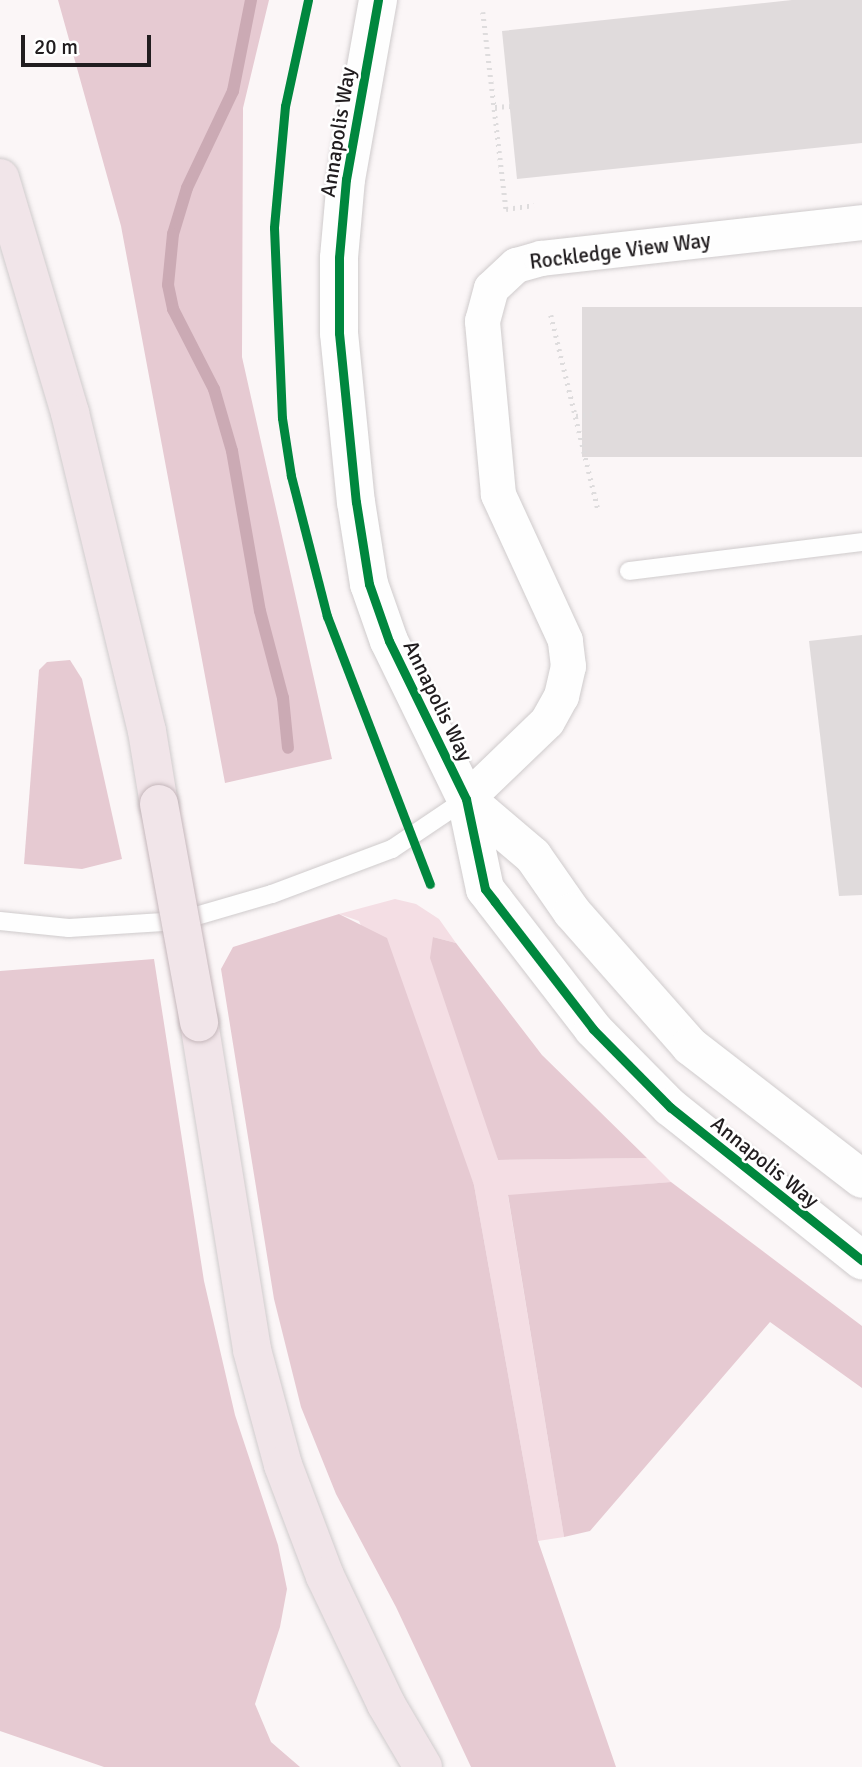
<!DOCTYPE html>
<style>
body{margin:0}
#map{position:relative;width:862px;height:1767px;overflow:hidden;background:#fbf6f7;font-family:Signika,sans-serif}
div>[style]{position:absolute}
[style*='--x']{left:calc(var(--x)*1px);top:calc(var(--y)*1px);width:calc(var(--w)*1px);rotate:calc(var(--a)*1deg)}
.green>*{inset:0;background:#f4dee4}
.forest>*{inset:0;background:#e6cad2}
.stream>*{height:12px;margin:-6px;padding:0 6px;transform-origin:6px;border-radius:6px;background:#cbaab4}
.building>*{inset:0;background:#e0dbdc;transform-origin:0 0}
.path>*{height:4.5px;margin-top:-2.25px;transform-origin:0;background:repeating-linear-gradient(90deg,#dedcdd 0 2px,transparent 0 7px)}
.roads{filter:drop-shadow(0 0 2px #cfcbcc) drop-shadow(0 0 2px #cfcbcc)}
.lane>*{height:18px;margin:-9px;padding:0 9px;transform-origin:9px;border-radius:9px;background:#fefefe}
.street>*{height:35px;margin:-17.5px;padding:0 17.5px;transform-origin:17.5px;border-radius:17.5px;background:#fefefe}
.secondary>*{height:38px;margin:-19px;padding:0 19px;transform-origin:19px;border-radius:19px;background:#fefefe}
.highway>*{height:38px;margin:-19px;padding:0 19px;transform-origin:19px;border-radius:19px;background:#f1e5e9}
.bridges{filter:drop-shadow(0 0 2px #c4b6ba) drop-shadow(0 0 2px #c4b6ba)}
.highway-bridge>*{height:38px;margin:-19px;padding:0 19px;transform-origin:19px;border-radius:19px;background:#f1e5e9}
.cycleway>*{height:9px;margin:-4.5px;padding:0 4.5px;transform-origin:4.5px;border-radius:4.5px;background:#00873e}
span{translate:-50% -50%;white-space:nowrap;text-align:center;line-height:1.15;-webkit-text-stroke:5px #fff;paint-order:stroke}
.street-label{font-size:21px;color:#211d1f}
.scale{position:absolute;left:21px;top:35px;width:130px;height:32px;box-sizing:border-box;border:4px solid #211d1f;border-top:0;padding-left:9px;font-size:21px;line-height:24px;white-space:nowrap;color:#211d1f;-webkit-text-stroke:5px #fff;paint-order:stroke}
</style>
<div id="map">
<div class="green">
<div style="clip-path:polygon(395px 899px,416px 904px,439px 919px,456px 943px,433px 937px,498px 1160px,647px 1158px,671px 1182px,508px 1196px,564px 1537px,538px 1541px,474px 1185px,359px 921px,339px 914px)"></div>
</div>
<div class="forest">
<div style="clip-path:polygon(58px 0,269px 0,243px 108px,242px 357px,332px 759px,225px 783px,121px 226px)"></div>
<div style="clip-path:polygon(70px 660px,82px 679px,122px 859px,82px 869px,24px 864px,39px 670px,47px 662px)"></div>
<div style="clip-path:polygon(339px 914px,387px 938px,474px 1185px,538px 1541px,616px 1767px,471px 1767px,396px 1607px,336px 1494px,301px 1407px,274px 1299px,221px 969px,233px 947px)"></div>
<div style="clip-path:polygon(433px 937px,456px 943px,542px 1055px,647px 1158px,498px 1160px,430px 958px)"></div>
<div style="clip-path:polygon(154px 959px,204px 1281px,235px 1415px,278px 1545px,287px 1589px,280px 1627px,255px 1704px,271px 1742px,300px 1767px,104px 1767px,0 1731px,0 971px)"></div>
<div style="clip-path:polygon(671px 1182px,862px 1326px,862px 1388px,770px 1322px,590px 1531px,564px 1537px,508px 1195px)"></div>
</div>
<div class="stream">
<div style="--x:251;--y:0;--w:93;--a:101.2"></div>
<div style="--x:233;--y:91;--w:107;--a:115.4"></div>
<div style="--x:187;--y:188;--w:48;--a:106.9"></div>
<div style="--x:173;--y:234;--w:51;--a:95.6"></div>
<div style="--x:168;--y:285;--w:25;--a:78"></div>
<div style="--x:173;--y:309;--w:90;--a:62.9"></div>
<div style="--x:214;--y:389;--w:65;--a:73.8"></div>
<div style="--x:232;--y:451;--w:162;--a:80.1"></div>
<div style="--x:260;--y:611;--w:90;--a:75.2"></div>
<div style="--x:283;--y:698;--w:50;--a:84.3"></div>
</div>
<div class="building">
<div style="clip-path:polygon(792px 0,862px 0,862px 143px,517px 179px,502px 31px)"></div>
<div style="left:862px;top:307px;width:150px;height:280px;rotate:90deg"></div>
<div style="clip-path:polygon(862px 635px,862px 895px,839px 896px,809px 641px)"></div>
</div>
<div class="path">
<div style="--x:483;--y:12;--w:198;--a:83.3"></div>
<div style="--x:506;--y:209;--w:28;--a:-8"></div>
<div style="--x:495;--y:107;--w:15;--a:-4"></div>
<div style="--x:551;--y:315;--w:200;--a:76.4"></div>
<div style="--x:576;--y:416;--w:16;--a:-7"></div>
</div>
<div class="roads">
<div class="lane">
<div style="--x:629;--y:571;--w:235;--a:-7.1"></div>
<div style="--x:0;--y:921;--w:69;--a:5.8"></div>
<div style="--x:69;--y:928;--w:110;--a:-3.6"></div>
<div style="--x:179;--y:921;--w:97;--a:-16.2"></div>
<div style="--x:272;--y:894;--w:128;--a:-20.6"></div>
<div style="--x:392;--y:849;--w:89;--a:-34"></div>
</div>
<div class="street">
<div style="--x:466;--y:799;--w:112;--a:-43.9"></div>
<div style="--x:547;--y:721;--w:29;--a:-61"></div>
<div style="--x:561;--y:696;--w:31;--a:-77"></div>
<div style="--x:568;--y:666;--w:26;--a:-97"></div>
<div style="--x:565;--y:640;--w:161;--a:-114.7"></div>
<div style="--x:498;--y:494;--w:174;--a:-95.3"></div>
<div style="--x:482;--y:321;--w:34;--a:-75"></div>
<div style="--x:491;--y:288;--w:34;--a:-43"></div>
<div style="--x:516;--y:265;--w:26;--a:-16"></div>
<div style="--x:541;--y:258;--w:323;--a:-6.4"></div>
</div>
<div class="secondary">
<div style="--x:378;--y:0;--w:182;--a:100.1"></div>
<div style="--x:346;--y:179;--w:79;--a:95.1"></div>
<div style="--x:339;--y:258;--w:75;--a:90"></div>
<div style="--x:339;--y:333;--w:170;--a:84.3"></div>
<div style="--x:356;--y:502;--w:83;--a:81"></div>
<div style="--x:369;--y:584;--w:60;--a:70.7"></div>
<div style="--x:389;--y:641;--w:176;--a:64"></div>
<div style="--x:466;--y:799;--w:92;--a:78.1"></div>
<div style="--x:485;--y:889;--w:16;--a:52"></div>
<div style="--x:495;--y:902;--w:160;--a:52.3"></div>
<div style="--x:593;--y:1029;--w:110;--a:45.4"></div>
<div style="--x:670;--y:1107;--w:246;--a:38.6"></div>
<div style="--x:466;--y:799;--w:88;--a:40.4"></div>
<div style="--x:533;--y:856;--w:68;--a:55.1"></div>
<div style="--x:572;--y:912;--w:179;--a:48.6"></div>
<div style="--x:690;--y:1046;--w:217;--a:37.7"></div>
</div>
<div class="highway">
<div style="--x:0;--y:178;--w:245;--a:73.4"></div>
<div style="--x:70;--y:413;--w:327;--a:76.4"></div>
<div style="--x:147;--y:731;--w:74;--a:80.7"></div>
<div style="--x:199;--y:1022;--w:332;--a:80.8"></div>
<div style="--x:252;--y:1350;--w:119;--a:74.9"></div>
<div style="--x:283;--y:1465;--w:119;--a:69.3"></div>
<div style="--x:325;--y:1576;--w:142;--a:64.5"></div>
<div style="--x:386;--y:1704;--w:73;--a:59.6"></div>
</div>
</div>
<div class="bridges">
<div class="highway-bridge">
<div style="--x:159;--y:804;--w:222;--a:79.6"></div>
</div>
</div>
<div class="cycleway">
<div style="--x:308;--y:0;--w:108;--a:102.2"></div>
<div style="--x:285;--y:106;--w:122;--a:95.2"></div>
<div style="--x:274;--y:228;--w:190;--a:87.6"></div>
<div style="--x:282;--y:418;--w:59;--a:81.2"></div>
<div style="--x:291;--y:476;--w:145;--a:75.6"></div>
<div style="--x:327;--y:616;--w:287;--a:69"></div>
<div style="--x:378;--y:0;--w:182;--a:100.1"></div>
<div style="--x:346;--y:179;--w:79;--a:95.1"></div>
<div style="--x:339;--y:258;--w:75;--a:90"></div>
<div style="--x:339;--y:333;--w:170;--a:84.3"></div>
<div style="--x:356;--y:502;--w:83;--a:81"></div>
<div style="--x:369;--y:584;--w:60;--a:70.7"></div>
<div style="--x:389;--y:641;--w:176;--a:64"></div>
<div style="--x:466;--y:799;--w:92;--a:78.1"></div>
<div style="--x:485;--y:889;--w:16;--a:52"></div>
<div style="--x:495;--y:902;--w:160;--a:52.3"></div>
<div style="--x:593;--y:1029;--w:110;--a:45.4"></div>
<div style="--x:670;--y:1107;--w:246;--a:38.6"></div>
</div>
<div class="street-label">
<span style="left:338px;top:132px;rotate:-81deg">Annapolis Way</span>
<span style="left:620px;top:251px;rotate:-7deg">Rockledge View Way</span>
<span style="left:438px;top:701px;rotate:64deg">Annapolis Way</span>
<span style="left:765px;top:1162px;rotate:39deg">Annapolis Way</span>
</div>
<div class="scale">20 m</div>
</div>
